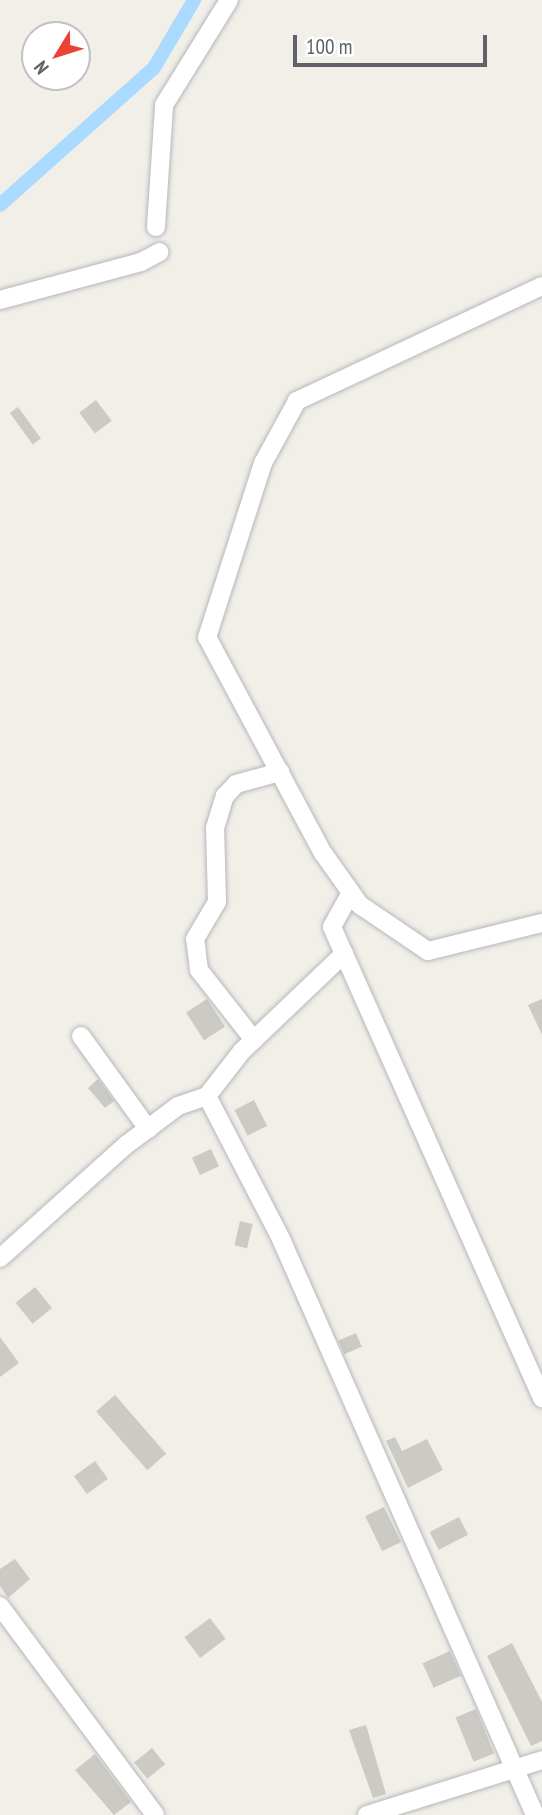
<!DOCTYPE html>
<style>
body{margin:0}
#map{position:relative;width:542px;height:1815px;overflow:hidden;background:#f1efe8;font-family:"PT Sans Narrow",sans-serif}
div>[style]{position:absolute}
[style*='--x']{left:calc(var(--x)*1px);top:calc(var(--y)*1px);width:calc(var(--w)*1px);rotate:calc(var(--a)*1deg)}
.canal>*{height:14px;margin:-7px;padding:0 7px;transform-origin:7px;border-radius:7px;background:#aadaff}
.building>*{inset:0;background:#cccac5;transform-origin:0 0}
.roads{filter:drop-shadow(0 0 2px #b5b8bc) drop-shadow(0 0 2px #b5b8bc)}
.minor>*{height:18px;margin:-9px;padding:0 9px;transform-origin:9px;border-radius:9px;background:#fff}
span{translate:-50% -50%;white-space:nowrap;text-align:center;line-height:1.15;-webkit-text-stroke:7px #fff;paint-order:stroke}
.north{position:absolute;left:21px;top:21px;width:70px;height:70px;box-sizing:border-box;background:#fff;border:2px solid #bfc1c3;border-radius:50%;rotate:232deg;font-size:19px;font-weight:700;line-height:28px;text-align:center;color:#5f6368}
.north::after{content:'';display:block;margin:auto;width:24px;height:32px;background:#ea4335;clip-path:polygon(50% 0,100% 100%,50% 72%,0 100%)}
.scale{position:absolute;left:293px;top:35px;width:194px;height:32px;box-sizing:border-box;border:4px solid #5f6368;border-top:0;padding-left:9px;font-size:21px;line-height:24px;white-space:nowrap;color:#5f6368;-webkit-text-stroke:5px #fff;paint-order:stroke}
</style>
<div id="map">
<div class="canal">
<div style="--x:0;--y:205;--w:206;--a:-41.7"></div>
<div style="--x:154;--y:68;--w:79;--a:-59.5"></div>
</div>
<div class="building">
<div style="left:96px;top:400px;width:26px;height:21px;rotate:53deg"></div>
<div style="left:18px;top:407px;width:39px;height:10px;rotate:54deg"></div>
<div style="left:207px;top:999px;width:33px;height:25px;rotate:57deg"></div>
<div style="clip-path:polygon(542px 999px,542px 1035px,528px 1005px)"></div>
<div style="clip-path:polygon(98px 1079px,114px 1101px,105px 1108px,88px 1088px)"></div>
<div style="left:254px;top:1100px;width:29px;height:22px;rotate:63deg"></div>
<div style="left:211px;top:1149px;width:19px;height:21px;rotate:65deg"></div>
<div style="left:240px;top:1221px;width:13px;height:25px;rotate:13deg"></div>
<div style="left:35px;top:1287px;width:27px;height:25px;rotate:51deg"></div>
<div style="left:356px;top:1333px;width:15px;height:19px;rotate:67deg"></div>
<div style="clip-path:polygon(0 1337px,19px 1363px,0 1377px)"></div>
<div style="left:115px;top:1395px;width:78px;height:25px;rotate:49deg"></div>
<div style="clip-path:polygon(395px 1437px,402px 1451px,427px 1439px,443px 1470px,408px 1488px,386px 1441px)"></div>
<div style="left:95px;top:1461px;width:22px;height:26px;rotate:54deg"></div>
<div style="left:384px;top:1507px;width:39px;height:21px;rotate:64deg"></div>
<div style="left:459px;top:1517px;width:20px;height:33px;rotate:63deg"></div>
<div style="clip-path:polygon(15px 1559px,30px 1579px,8px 1598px,0 1586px,0 1569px)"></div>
<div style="left:210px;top:1618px;width:26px;height:32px;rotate:53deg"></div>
<div style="clip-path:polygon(512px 1643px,542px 1702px,542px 1741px,531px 1746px,487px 1656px)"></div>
<div style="left:450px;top:1651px;width:27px;height:30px;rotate:66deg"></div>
<div style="left:476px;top:1709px;width:48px;height:22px;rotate:68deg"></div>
<div style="clip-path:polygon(366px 1725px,386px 1794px,373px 1798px,349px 1730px)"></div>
<div style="left:152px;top:1748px;width:21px;height:23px;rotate:51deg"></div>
<div style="clip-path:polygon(95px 1754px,131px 1802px,114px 1815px,75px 1770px)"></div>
</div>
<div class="roads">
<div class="minor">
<div style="--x:156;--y:227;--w:122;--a:-86.2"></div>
<div style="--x:164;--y:105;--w:123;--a:-58.2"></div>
<div style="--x:542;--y:286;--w:271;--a:154.9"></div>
<div style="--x:297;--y:401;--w:71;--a:118.7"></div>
<div style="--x:263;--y:463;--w:183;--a:107.8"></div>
<div style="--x:207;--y:637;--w:245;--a:61.8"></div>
<div style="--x:323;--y:853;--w:64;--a:54.6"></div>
<div style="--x:360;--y:905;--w:82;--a:34.1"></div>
<div style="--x:428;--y:951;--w:117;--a:-13.8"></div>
<div style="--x:0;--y:300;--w:146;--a:-15.1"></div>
<div style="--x:141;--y:262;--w:21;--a:-28"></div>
<div style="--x:349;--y:896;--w:35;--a:119"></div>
<div style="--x:332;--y:927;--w:516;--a:65.97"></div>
<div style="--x:81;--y:1036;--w:115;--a:54.2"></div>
<div style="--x:254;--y:1040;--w:89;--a:-128.2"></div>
<div style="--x:199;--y:970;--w:31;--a:-97"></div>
<div style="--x:195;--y:939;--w:43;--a:-59.3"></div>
<div style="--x:217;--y:902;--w:74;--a:-91.5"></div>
<div style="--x:215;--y:828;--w:34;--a:-73"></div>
<div style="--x:225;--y:796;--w:16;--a:-47"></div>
<div style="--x:236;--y:784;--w:46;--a:-15.3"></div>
<div style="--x:207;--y:1096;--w:161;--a:62.6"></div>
<div style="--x:281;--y:1239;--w:630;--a:66.2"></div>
<div style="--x:0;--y:1258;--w:169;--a:-41.9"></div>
<div style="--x:126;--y:1145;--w:65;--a:-36.9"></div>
<div style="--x:178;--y:1106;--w:31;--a:-19"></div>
<div style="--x:207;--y:1096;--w:57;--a:-52.1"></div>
<div style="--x:242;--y:1051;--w:141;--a:-43.6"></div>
<div style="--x:0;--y:1606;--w:260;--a:53.4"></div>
<div style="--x:367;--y:1815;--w:183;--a:-17.4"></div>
</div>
</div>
<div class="north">N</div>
<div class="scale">100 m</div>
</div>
